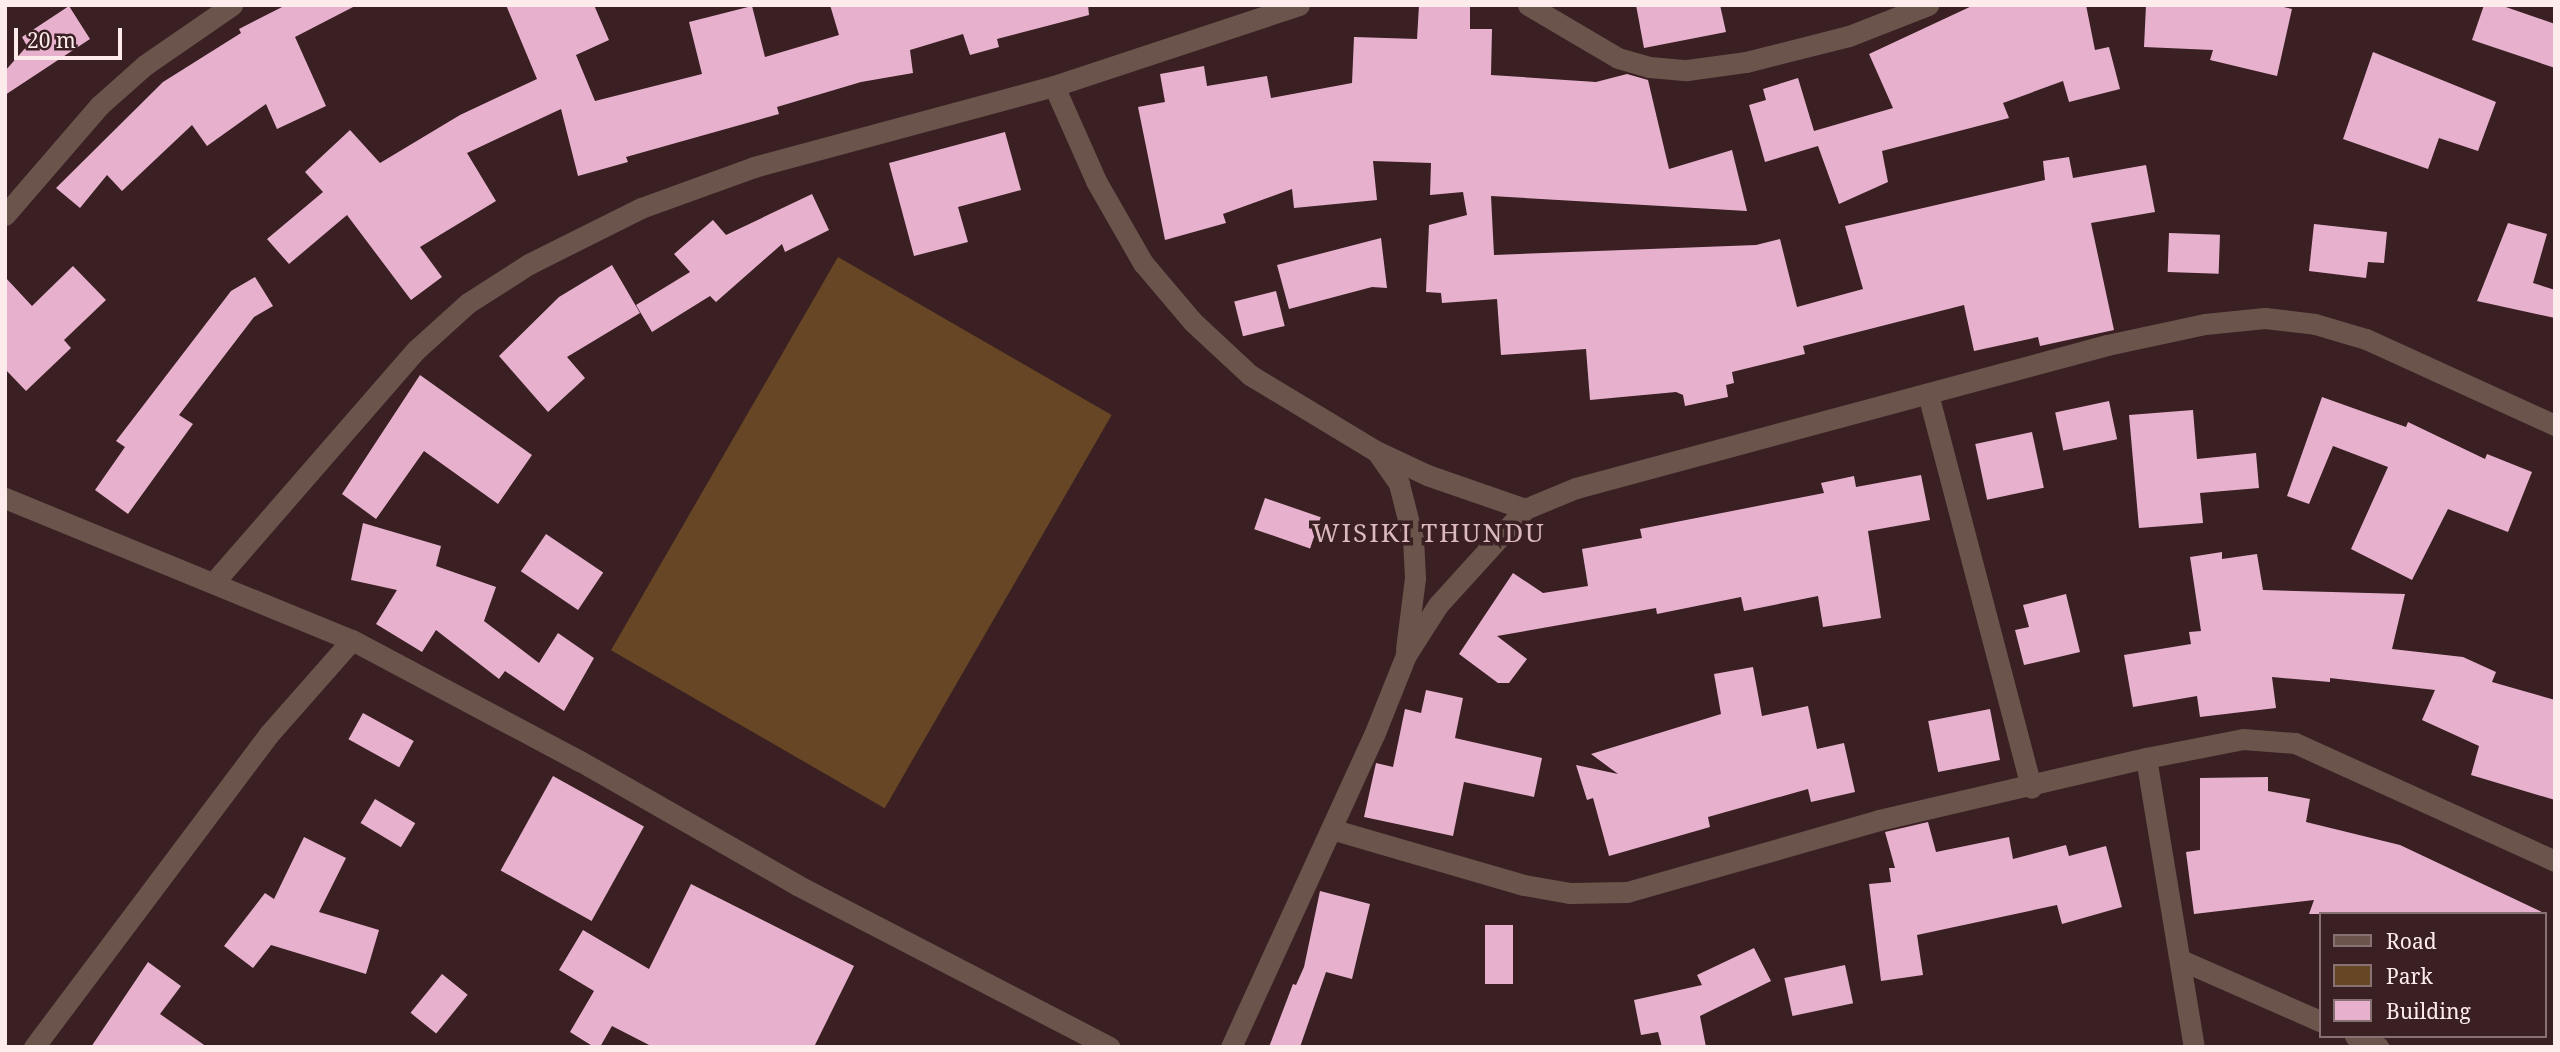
<!DOCTYPE html>
<style>
body{margin:0}
#map{position:relative;width:2560px;height:1052px;overflow:hidden;background:#3a2023;font-family:"Noto Serif",serif}
div>[style]{position:absolute}
[style*='--x']{left:calc(var(--x)*1px);top:calc(var(--y)*1px);width:calc(var(--w)*1px);rotate:calc(var(--a)*1deg)}
.green>*{inset:0;background:#664624;transform-origin:0 0}
.building>*{inset:0;background:#e7b1ce;transform-origin:0 0}
.minor>*{height:21px;margin:-10.5px;padding:0 10.5px;transform-origin:10.5px;border-radius:10.5px;background:#6b544c}
span{translate:-50% -50%;white-space:nowrap;text-align:center;line-height:1.15;-webkit-text-stroke:7px #3a2023;paint-order:stroke}
.quarter-label{font-size:26px;color:#dbb8bb;letter-spacing:2px}
.frame{position:absolute;inset:0;border:7px solid #feebec;pointer-events:none}
.legend{position:absolute;left:2319px;top:912px;width:228px;height:126px;box-sizing:border-box;background:#3a2023;border:2px solid #887173;margin:0;padding:9px 12px;list-style:none;font-size:21px;color:#feebec}
.legend li{display:flex;align-items:center;gap:14px;height:35px}
.legend b{width:35px;border:2px solid #887173}
.scale{position:absolute;left:14px;top:28px;width:108px;height:32px;box-sizing:border-box;border:4px solid #feebec;border-top:0;padding-left:9px;font-size:21px;line-height:24px;white-space:nowrap;color:#feebec;-webkit-text-stroke:5px #3a2023;paint-order:stroke}
</style>
<div id="map">
<div class="green">
<div style="left:838px;top:257px;width:316px;height:454px;rotate:30deg"></div>
</div>
<div class="building">
<div style="clip-path:polygon(286px 5px,357px 5px,295px 37px,326px 106px,277px 129px,266px 104px,207px 146px,192px 125px,122px 191px,107px 175px,80px 208px,56px 188px,163px 82px,241px 33px,239px 29px)"></div>
<div style="clip-path:polygon(506px 5px,594px 5px,609px 40px,576px 55px,595px 101px,702px 74px,689px 22px,752px 6px,765px 57px,839px 35px,830px 5px,1088px 5px,1089px 15px,997px 39px,999px 47px,970px 55px,963px 34px,910px 50px,913px 73px,861px 82px,777px 107px,779px 114px,626px 157px,628px 162px,578px 176px,561px 109px,467px 153px,496px 201px,420px 247px,442px 277px,411px 300px,347px 215px,289px 264px,267px 239px,323px 192px,305px 172px,350px 130px,380px 163px,460px 115px,537px 79px)"></div>
<div style="clip-path:polygon(1419px 5px,1470px 5px,1470px 29px,1492px 29px,1491px 75px,1596px 82px,1627px 74px,1648px 80px,1669px 169px,1732px 150px,1747px 211px,1491px 196px,1494px 255px,1756px 245px,1780px 239px,1797px 307px,1863px 289px,1845px 226px,2045px 180px,2043px 161px,2069px 157px,2073px 178px,2146px 165px,2155px 212px,2091px 223px,2114px 330px,2040px 346px,2038px 337px,1974px 351px,1964px 305px,1803px 346px,1805px 354px,1732px 372px,1734px 383px,1726px 385px,1728px 397px,1685px 406px,1683px 395px,1676px 392px,1590px 400px,1586px 349px,1501px 355px,1497px 299px,1442px 303px,1441px 293px,1426px 292px,1429px 225px,1467px 215px,1463px 192px,1430px 195px,1431px 163px,1373px 161px,1377px 200px,1294px 208px,1292px 189px,1223px 214px,1226px 223px,1165px 240px,1138px 107px,1165px 102px,1160px 74px,1204px 66px,1207px 86px,1267px 76px,1271px 98px,1352px 83px,1354px 37px,1417px 39px)"></div>
<div style="clip-path:polygon(1636px 5px,1720px 5px,1726px 32px,1644px 48px)"></div>
<div style="clip-path:polygon(1974px 5px,2086px 5px,2095px 50px,2109px 47px,2120px 89px,2069px 102px,2063px 81px,2003px 103px,2009px 118px,1882px 151px,1888px 182px,1839px 204px,1818px 146px,1765px 162px,1749px 105px,1766px 100px,1763px 89px,1798px 78px,1814px 131px,1893px 108px,1869px 54px)"></div>
<div style="clip-path:polygon(2146px 5px,2275px 5px,2292px 9px,2277px 76px,2210px 60px,2213px 50px,2144px 47px)"></div>
<div style="clip-path:polygon(2484px 5px,2500px 5px,2555px 24px,2555px 68px,2472px 40px)"></div>
<div style="clip-path:polygon(69px 6px,90px 39px,5px 95px,5px 71px,27px 46px,22px 37px)"></div>
<div style="clip-path:polygon(2373px 52px,2496px 102px,2478px 151px,2439px 138px,2428px 169px,2343px 139px)"></div>
<div style="clip-path:polygon(1005px 132px,1021px 190px,958px 207px,968px 242px,914px 256px,889px 163px)"></div>
<div style="clip-path:polygon(812px 194px,829px 230px,785px 252px,782px 244px,716px 302px,710px 296px,652px 332px,636px 305px,690px 272px,674px 254px,713px 220px,726px 235px)"></div>
<div style="clip-path:polygon(2508px 223px,2547px 234px,2533px 283px,2555px 290px,2555px 318px,2477px 301px)"></div>
<div style="clip-path:polygon(2314px 224px,2387px 232px,2384px 263px,2368px 262px,2366px 278px,2309px 271px)"></div>
<div style="left:2169px;top:233px;width:51px;height:39px;rotate:2deg"></div>
<div style="clip-path:polygon(1381px 238px,1387px 288px,1372px 287px,1289px 309px,1277px 265px)"></div>
<div style="clip-path:polygon(612px 265px,640px 313px,567px 357px,585px 378px,548px 412px,499px 356px,559px 297px)"></div>
<div style="clip-path:polygon(73px 266px,106px 300px,64px 340px,71px 348px,26px 391px,5px 369px,5px 277px,32px 306px)"></div>
<div style="clip-path:polygon(255px 277px,273px 306px,254px 317px,179px 415px,193px 424px,128px 514px,95px 490px,125px 447px,116px 441px,231px 291px)"></div>
<div style="left:1276px;top:291px;width:36px;height:43px;rotate:76deg"></div>
<div style="clip-path:polygon(420px 375px,532px 455px,498px 504px,424px 451px,376px 519px,342px 494px)"></div>
<div style="clip-path:polygon(2322px 397px,2406px 427px,2408px 422px,2485px 459px,2487px 454px,2532px 472px,2508px 532px,2448px 509px,2412px 580px,2351px 549px,2388px 467px,2333px 446px,2309px 504px,2287px 496px)"></div>
<div style="left:2109px;top:401px;width:39px;height:55px;rotate:78deg"></div>
<div style="clip-path:polygon(2193px 410px,2197px 459px,2256px 453px,2259px 488px,2200px 493px,2203px 523px,2139px 528px,2129px 415px)"></div>
<div style="left:2032px;top:432px;width:57px;height:58px;rotate:78deg"></div>
<div style="clip-path:polygon(1921px 475px,1930px 520px,1868px 531px,1881px 618px,1823px 627px,1818px 596px,1744px 611px,1741px 597px,1657px 614px,1656px 608px,1497px 636px,1527px 659px,1509px 683px,1498px 683px,1459px 654px,1513px 573px,1543px 593px,1588px 586px,1582px 549px,1642px 538px,1640px 529px,1824px 493px,1821px 483px,1854px 476px,1856px 487px)"></div>
<div style="left:1265px;top:498px;width:59px;height:33px;rotate:19deg"></div>
<div style="clip-path:polygon(363px 523px,441px 546px,436px 566px,496px 587px,484px 621px,539px 663px,558px 633px,594px 658px,564px 711px,505px 671px,499px 679px,436px 630px,422px 652px,376px 624px,397px 590px,351px 580px)"></div>
<div style="left:546px;top:534px;width:69px;height:45px;rotate:34deg"></div>
<div style="clip-path:polygon(2222px 552px,2222px 559px,2257px 554px,2263px 590px,2405px 594px,2392px 649px,2463px 657px,2496px 672px,2492px 682px,2555px 700px,2555px 800px,2471px 775px,2479px 746px,2422px 720px,2435px 690px,2330px 678px,2330px 682px,2272px 677px,2276px 708px,2200px 717px,2197px 696px,2133px 707px,2124px 655px,2191px 644px,2189px 632px,2201px 631px,2190px 557px)"></div>
<div style="clip-path:polygon(2066px 594px,2080px 652px,2024px 665px,2015px 630px,2029px 627px,2023px 605px)"></div>
<div style="clip-path:polygon(1753px 667px,1762px 716px,1808px 706px,1817px 749px,1844px 743px,1855px 792px,1811px 802px,1808px 789px,1708px 817px,1710px 827px,1609px 856px,1593px 798px,1587px 800px,1576px 765px,1618px 774px,1591px 754px,1721px 714px,1714px 674px)"></div>
<div style="clip-path:polygon(1426px 690px,1463px 698px,1455px 738px,1542px 758px,1534px 797px,1464px 782px,1453px 836px,1364px 817px,1376px 763px,1393px 767px,1405px 709px,1421px 713px)"></div>
<div style="left:1990px;top:709px;width:52px;height:63px;rotate:79deg"></div>
<div style="left:363px;top:713px;width:58px;height:30px;rotate:29deg"></div>
<div style="left:553px;top:776px;width:104px;height:108px;rotate:29deg"></div>
<div style="clip-path:polygon(2268px 777px,2268px 791px,2310px 799px,2306px 822px,2400px 845px,2546px 914px,2309px 914px,2314px 900px,2194px 914px,2186px 852px,2200px 850px,2200px 778px)"></div>
<div style="left:375px;top:799px;width:47px;height:28px;rotate:31deg"></div>
<div style="clip-path:polygon(1928px 822px,1936px 852px,2009px 837px,2013px 859px,2066px 845px,2069px 856px,2106px 846px,2122px 907px,2062px 924px,2057px 905px,1917px 935px,1923px 975px,1881px 981px,1869px 884px,1891px 882px,1889px 868px,1895px 868px,1885px 832px)"></div>
<div style="clip-path:polygon(304px 837px,346px 858px,319px 912px,379px 930px,366px 974px,271px 945px,253px 968px,224px 946px,265px 893px,274px 899px)"></div>
<div style="clip-path:polygon(691px 884px,854px 966px,814px 1047px,653px 1047px,612px 1026px,600px 1047px,594px 1047px,570px 1032px,594px 991px,559px 970px,583px 930px,649px 969px)"></div>
<div style="clip-path:polygon(1320px 891px,1370px 904px,1352px 979px,1326px 972px,1300px 1047px,1269px 1047px,1293px 984px,1296px 985px,1304px 967px)"></div>
<div style="left:1485px;top:925px;width:28px;height:59px"></div>
<div style="clip-path:polygon(1754px 948px,1771px 981px,1700px 1016px,1706px 1047px,1662px 1047px,1658px 1032px,1641px 1035px,1634px 1000px,1702px 985px,1697px 975px)"></div>
<div style="clip-path:polygon(148px 962px,181px 986px,160px 1014px,207px 1047px,91px 1047px)"></div>
<div style="left:1845px;top:965px;width:39px;height:62px;rotate:78deg"></div>
<div style="left:442px;top:974px;width:33px;height:50px;rotate:39deg"></div>
</div>
<div class="minor">
<div style="--x:1528;--y:5;--w:104;--a:30.5"></div>
<div style="--x:1618;--y:58;--w:32;--a:16"></div>
<div style="--x:1649;--y:67;--w:38;--a:5"></div>
<div style="--x:1687;--y:70;--w:60;--a:-7.7"></div>
<div style="--x:1746;--y:62;--w:106;--a:-14.2"></div>
<div style="--x:1849;--y:36;--w:85;--a:-21.4"></div>
<div style="--x:1054;--y:86;--w:104;--a:66.1"></div>
<div style="--x:1096;--y:181;--w:95;--a:60.2"></div>
<div style="--x:1143;--y:263;--w:77;--a:49.7"></div>
<div style="--x:1193;--y:322;--w:78;--a:42.9"></div>
<div style="--x:1250;--y:375;--w:147;--a:31.1"></div>
<div style="--x:1376;--y:451;--w:56;--a:25.2"></div>
<div style="--x:1427;--y:475;--w:104;--a:19.1"></div>
<div style="--x:5;--y:215;--w:145;--a:-49.2"></div>
<div style="--x:100;--y:105;--w:60;--a:-41.6"></div>
<div style="--x:145;--y:65;--w:106;--a:-34.6"></div>
<div style="--x:1928;--y:394;--w:407;--a:75.3"></div>
<div style="--x:1377;--y:452;--w:39;--a:55"></div>
<div style="--x:1399;--y:484;--w:57;--a:75.7"></div>
<div style="--x:1413;--y:539;--w:39;--a:87"></div>
<div style="--x:1415;--y:578;--w:72;--a:97.2"></div>
<div style="--x:5;--y:498;--w:375;--a:22.3"></div>
<div style="--x:352;--y:640;--w:258;--a:28"></div>
<div style="--x:580;--y:761;--w:250;--a:29.7"></div>
<div style="--x:797;--y:885;--w:352;--a:27.4"></div>
<div style="--x:215;--y:581;--w:306;--a:-49"></div>
<div style="--x:416;--y:350;--w:70;--a:-42.1"></div>
<div style="--x:468;--y:303;--w:72;--a:-32.6"></div>
<div style="--x:529;--y:264;--w:125;--a:-26.6"></div>
<div style="--x:641;--y:208;--w:120;--a:-19.9"></div>
<div style="--x:754;--y:167;--w:311;--a:-15.1"></div>
<div style="--x:1054;--y:86;--w:258;--a:-18.3"></div>
<div style="--x:2146;--y:758;--w:99;--a:-11.1"></div>
<div style="--x:2243;--y:739;--w:52;--a:4.4"></div>
<div style="--x:2295;--y:743;--w:286;--a:24.4"></div>
<div style="--x:1331;--y:829;--w:201;--a:16.2"></div>
<div style="--x:1524;--y:885;--w:47;--a:9.9"></div>
<div style="--x:1570;--y:893;--w:57;--a:-1"></div>
<div style="--x:1627;--y:892;--w:262;--a:-15.9"></div>
<div style="--x:1879;--y:820;--w:274;--a:-13.1"></div>
<div style="--x:2146;--y:758;--w:293;--a:80.6"></div>
<div style="--x:2181;--y:960;--w:152;--a:23.7"></div>
<div style="--x:2355;--y:1036;--w:26;--a:25"></div>
<div style="--x:34;--y:1047;--w:391;--a:-53.1"></div>
<div style="--x:269;--y:734;--w:125;--a:-48.6"></div>
<div style="--x:1231;--y:1047;--w:343;--a:-65.4"></div>
<div style="--x:1374;--y:735;--w:86;--a:-68.2"></div>
<div style="--x:1406;--y:655;--w:59;--a:-57.4"></div>
<div style="--x:1438;--y:605;--w:130;--a:-47.8"></div>
<div style="--x:1525;--y:509;--w:55;--a:-22.4"></div>
<div style="--x:1576;--y:488;--w:550;--a:-15.07"></div>
<div style="--x:2107;--y:345;--w:100;--a:-12.1"></div>
<div style="--x:2205;--y:324;--w:60;--a:-5.7"></div>
<div style="--x:2265;--y:318;--w:50;--a:6.8"></div>
<div style="--x:2315;--y:324;--w:53;--a:16.4"></div>
<div style="--x:2366;--y:339;--w:208;--a:24.5"></div>
</div>
<div class="quarter-label">
<span style="left:1429px;top:533px">WISIKI THUNDU</span>
</div>
<div class="frame"></div>
<ul class="legend">
<li><b style="height:9px;background:#6b544c"></b>Road</li>
<li><b style="height:19px;background:#664624"></b>Park</li>
<li><b style="height:19px;background:#e7b1ce"></b>Building</li>
</ul>
<div class="scale">20 m</div>
</div>
